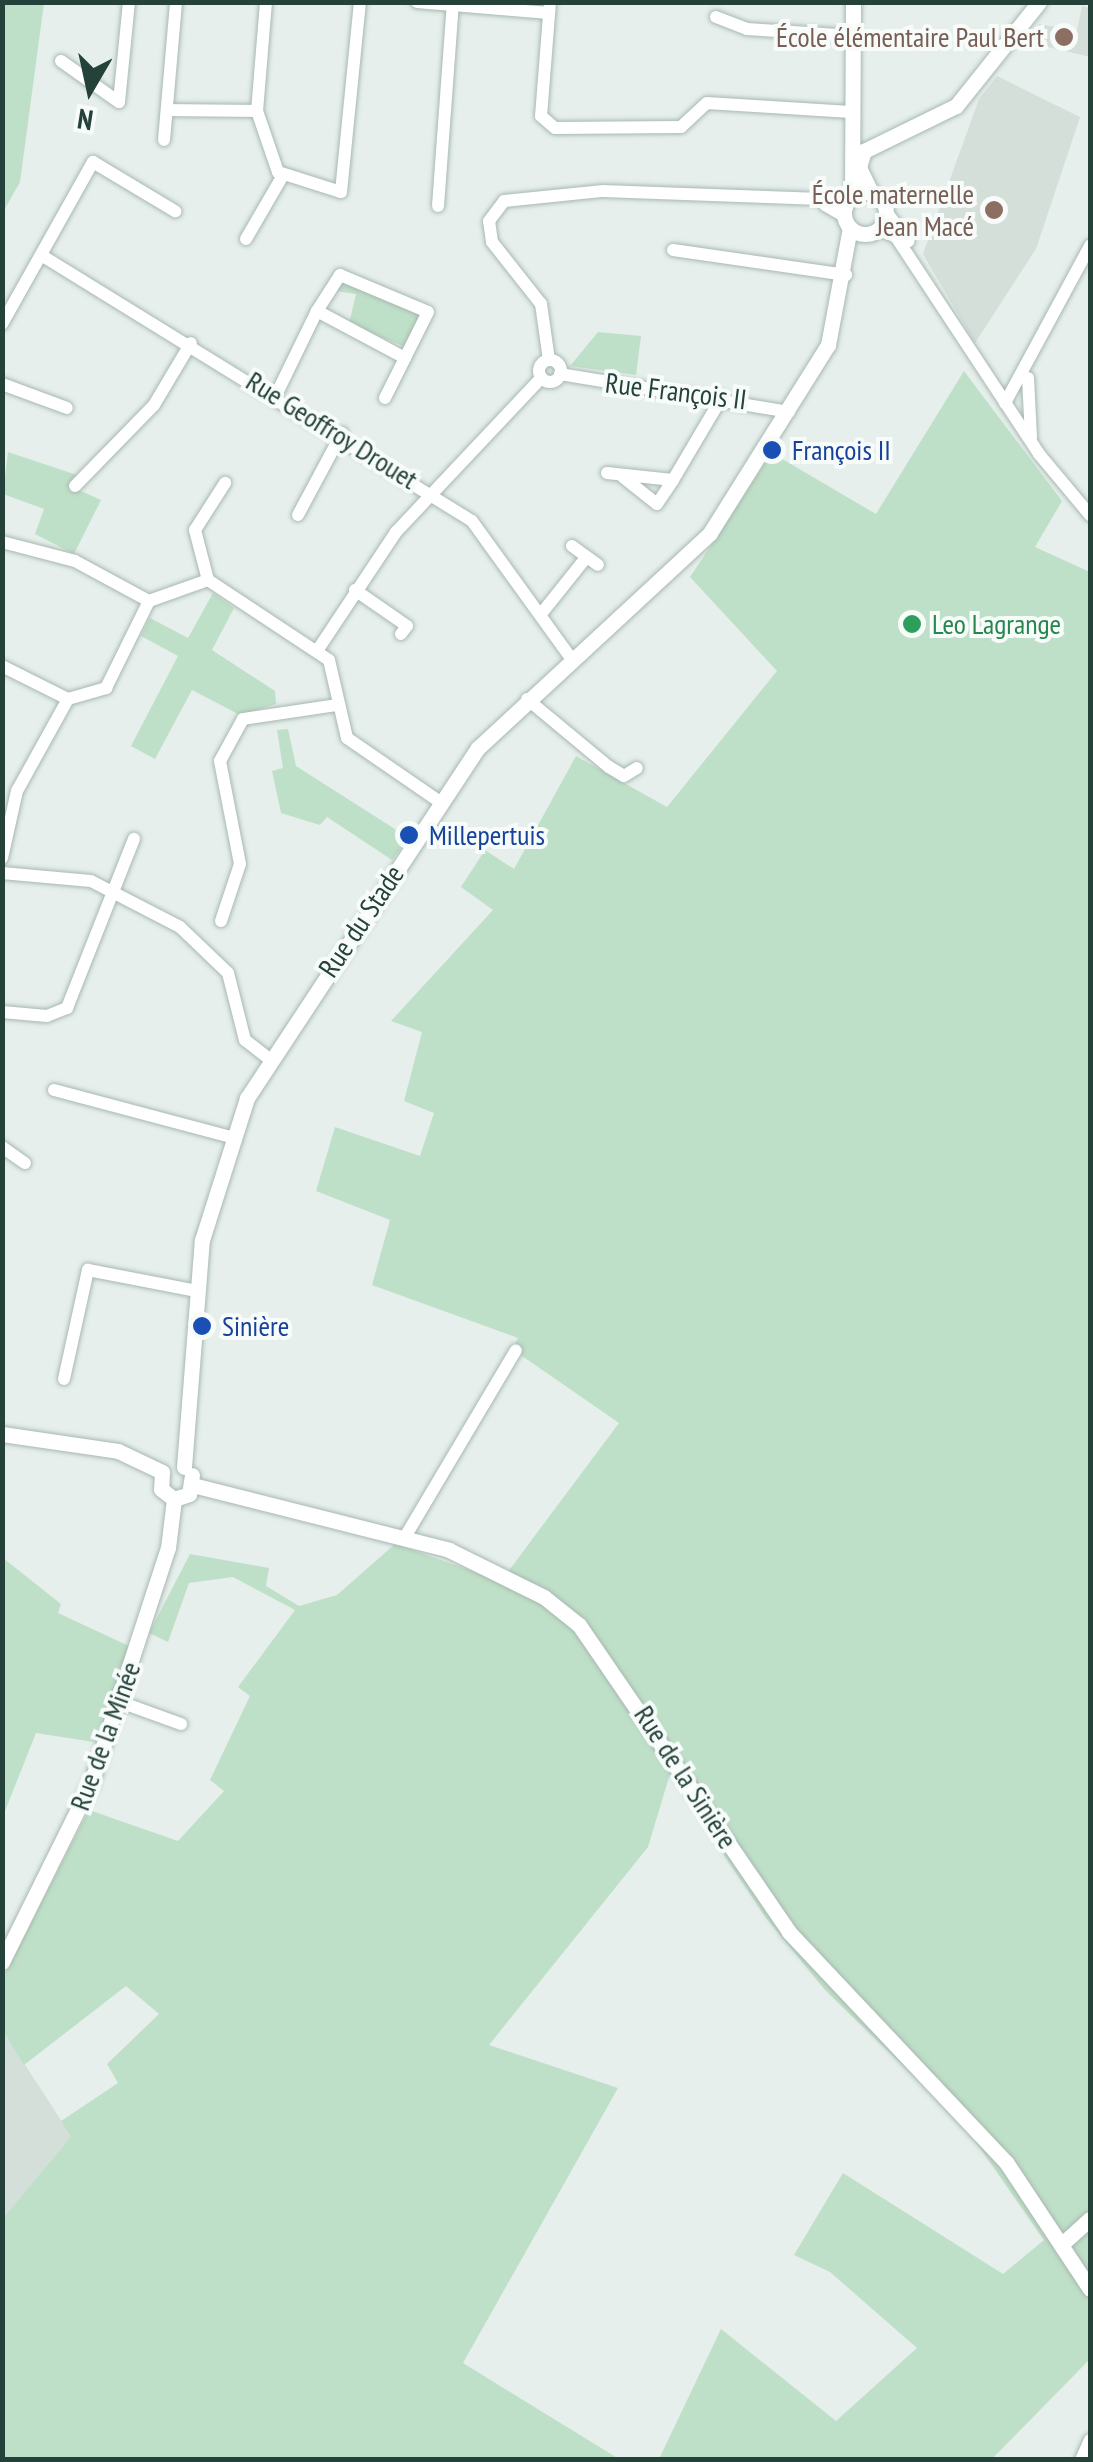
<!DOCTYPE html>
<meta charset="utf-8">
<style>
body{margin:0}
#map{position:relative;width:1093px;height:2462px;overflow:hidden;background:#e6efeb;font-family:"PT Sans Narrow",sans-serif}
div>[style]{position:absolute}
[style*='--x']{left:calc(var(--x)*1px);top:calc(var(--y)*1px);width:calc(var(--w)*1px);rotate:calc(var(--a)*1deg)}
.built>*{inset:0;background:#d4dfda}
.green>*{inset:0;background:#bfe0c8}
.roads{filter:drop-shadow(0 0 2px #a8b8b2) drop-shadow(0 0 2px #a8b8b2)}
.minor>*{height:12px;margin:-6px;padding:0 6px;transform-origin:6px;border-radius:6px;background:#fff}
.minor>.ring{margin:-6px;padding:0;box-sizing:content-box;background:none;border:12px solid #fff;border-radius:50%}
.tertiary>*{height:15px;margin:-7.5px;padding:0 7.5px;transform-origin:7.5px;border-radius:7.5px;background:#fff}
.tertiary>.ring{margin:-7.5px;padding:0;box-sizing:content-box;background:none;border:15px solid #fff;border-radius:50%}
.dots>*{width:28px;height:28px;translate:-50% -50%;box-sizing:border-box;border:5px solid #f7fbf9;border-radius:50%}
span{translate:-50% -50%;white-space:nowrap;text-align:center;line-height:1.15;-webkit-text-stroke:8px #f7fbf9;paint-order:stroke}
.education-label{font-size:28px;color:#785e54}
.right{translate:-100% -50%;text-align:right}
.street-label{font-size:28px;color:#24423a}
.transit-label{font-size:28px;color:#164399}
.left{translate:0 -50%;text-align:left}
.leisure-label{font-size:28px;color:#27864d}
.frame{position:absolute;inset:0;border:5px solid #24423a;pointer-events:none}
.north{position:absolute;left:40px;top:40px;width:100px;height:100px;-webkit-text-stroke:8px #f7fbf9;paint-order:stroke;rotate:189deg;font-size:28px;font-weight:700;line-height:40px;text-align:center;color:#24423a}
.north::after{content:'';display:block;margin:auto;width:35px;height:45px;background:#24423a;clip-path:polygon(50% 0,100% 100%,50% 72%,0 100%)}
</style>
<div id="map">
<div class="built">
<div style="clip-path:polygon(1082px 6px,1090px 8px,1090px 57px,1036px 44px,1039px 24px,1077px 31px)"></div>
<div style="clip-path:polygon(997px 76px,1080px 117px,1036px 249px,975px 343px,923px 254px,979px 99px)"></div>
<div style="clip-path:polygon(3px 2031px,72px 2137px,3px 2218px)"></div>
</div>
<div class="green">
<div style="clip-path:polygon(3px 2px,44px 3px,20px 182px,3px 212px)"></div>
<div style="clip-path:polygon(340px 278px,420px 314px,408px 348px,349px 324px,356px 294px,336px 291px)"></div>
<div style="clip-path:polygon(598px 332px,641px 336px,636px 375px,570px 366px)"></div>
<div style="clip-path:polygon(964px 371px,1062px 501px,1035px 547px,1090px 572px,1090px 2359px,992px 2459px,659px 2459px,721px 2329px,836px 2421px,917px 2348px,830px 2272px,794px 2255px,843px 2173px,1003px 2274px,1044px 2240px,964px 2125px,825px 1990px,766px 1918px,670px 1774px,648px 1847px,489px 2045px,618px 2088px,463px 2363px,619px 2459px,3px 2459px,3px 2218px,71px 2137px,61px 2121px,118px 2083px,107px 2064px,159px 2014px,126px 1986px,24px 2065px,3px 2031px,2px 1979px,89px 1810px,178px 1841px,224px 1791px,210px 1780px,250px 1696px,238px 1687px,295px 1610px,233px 1577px,189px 1583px,168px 1642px,149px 1633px,190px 1554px,269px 1568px,266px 1586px,299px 1606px,337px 1595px,395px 1544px,501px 1581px,619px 1423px,512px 1349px,518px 1338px,372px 1285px,390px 1220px,316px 1191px,335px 1127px,420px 1156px,434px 1113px,404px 1101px,422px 1032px,391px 1021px,493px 910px,461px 887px,485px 850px,514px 869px,576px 756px,667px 807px,777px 671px,690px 577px,772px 453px,876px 514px)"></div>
<div style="clip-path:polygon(8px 452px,77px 475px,70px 486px,101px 500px,74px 554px,35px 534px,44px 509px,3px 494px)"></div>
<div style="clip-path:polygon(213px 593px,234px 608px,212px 650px,275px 691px,276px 704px,240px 715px,192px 690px,155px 759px,131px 746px,178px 656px,141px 636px,150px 618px,188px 638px)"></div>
<div style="clip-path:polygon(288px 729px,296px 766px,409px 838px,392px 860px,327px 817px,320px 825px,281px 813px,272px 771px,283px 768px,277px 730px)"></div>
<div style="clip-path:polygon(3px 1558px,61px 1604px,58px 1613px,131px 1647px,100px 1743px,36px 1733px,3px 1816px)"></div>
</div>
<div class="roads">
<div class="minor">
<div style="--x:266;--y:2;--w:109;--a:94.7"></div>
<div style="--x:257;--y:111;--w:65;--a:71"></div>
<div style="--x:278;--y:172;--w:66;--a:17.6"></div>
<div style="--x:341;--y:192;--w:191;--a:-84.3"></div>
<div style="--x:417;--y:2;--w:132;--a:4.8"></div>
<div style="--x:550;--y:2;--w:114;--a:94.5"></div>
<div style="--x:541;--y:116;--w:18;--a:41"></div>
<div style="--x:555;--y:128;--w:126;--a:-0.5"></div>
<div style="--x:681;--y:127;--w:35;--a:-43"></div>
<div style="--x:707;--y:103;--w:144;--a:3.6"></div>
<div style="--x:716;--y:17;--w:33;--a:21"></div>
<div style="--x:747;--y:29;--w:106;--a:3.8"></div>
<div style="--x:61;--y:61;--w:71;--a:35.3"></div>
<div style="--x:119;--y:102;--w:100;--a:-84.3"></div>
<div style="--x:167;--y:110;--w:90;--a:0.6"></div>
<div style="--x:164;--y:140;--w:139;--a:-85"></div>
<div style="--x:825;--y:205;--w:22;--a:30"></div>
<div style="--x:438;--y:206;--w:205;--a:-85.8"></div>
<div style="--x:885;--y:210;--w:39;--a:53"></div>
<div style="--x:879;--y:229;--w:19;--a:25"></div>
<div style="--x:896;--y:237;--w:260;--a:56.6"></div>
<div style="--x:1039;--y:454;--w:80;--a:50.1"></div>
<div style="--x:246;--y:239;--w:72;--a:-59.9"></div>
<div style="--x:673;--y:250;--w:175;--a:8.2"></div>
<div style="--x:41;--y:255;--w:506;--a:31.68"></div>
<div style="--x:472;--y:521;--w:173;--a:54.2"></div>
<div style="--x:2;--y:324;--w:186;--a:-60.7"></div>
<div style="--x:93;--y:162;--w:96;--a:30.9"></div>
<div style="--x:549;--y:360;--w:57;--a:-98.1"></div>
<div style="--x:541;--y:304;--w:79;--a:-128.3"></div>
<div style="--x:492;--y:242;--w:21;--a:-98"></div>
<div style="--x:489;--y:221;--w:25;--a:-53"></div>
<div style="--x:504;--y:201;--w:100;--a:-5.8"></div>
<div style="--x:603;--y:191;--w:245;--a:2.1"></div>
<div class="ring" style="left:539px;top:360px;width:10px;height:10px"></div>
<div style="--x:560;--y:374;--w:232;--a:9.4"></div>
<div style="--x:1028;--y:378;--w:60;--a:87.1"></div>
<div style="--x:2;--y:384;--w:69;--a:20.3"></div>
<div style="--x:277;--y:393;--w:91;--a:-64"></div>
<div style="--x:317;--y:311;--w:43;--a:-57.4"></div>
<div style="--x:340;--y:275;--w:95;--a:22.8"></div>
<div style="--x:428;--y:312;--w:51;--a:116.6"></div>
<div style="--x:405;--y:358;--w:100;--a:-151.9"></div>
<div style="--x:385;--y:398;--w:45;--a:-63.4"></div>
<div style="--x:1005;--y:403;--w:179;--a:-61.6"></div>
<div style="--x:607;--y:473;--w:66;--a:6.1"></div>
<div style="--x:673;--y:480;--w:96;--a:-59.4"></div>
<div style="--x:623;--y:477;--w:43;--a:38.5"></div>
<div style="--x:657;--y:504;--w:29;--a:-56"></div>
<div style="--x:75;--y:486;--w:113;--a:-45.7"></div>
<div style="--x:154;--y:405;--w:72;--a:-59.2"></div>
<div style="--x:298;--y:515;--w:93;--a:-61.8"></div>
<div style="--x:2;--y:542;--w:75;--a:14.6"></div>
<div style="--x:75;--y:561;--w:84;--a:28.4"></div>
<div style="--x:149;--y:601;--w:63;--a:-19.6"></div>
<div style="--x:208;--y:580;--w:145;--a:33.5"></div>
<div style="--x:329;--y:660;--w:80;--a:77"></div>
<div style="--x:347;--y:738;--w:113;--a:34.5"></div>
<div style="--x:572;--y:546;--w:32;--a:36"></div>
<div style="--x:208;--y:580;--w:52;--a:-104.6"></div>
<div style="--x:195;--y:530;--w:56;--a:-57.4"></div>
<div style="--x:355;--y:590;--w:63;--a:34.7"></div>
<div style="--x:407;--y:626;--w:10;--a:127"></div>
<div style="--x:541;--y:614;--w:70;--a:-51.3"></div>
<div style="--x:317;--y:651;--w:143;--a:-56.4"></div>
<div style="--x:396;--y:532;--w:212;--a:-46.7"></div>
<div style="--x:2;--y:666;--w:74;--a:26.6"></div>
<div style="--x:527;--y:699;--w:107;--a:39.7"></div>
<div style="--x:609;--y:767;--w:17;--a:31"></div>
<div style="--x:624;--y:776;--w:15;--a:-32"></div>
<div style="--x:2;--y:858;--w:69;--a:-77.4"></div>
<div style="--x:17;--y:791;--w:105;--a:-61"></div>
<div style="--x:68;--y:699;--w:40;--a:-16"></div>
<div style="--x:106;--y:688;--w:97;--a:-63.7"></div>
<div style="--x:2;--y:873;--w:89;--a:5.1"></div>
<div style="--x:91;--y:881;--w:100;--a:27.3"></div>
<div style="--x:180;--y:927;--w:66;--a:43.8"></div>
<div style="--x:228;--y:973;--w:69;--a:75.8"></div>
<div style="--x:245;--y:1040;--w:31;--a:38"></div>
<div style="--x:221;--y:921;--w:60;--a:-71.6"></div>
<div style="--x:240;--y:864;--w:105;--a:-101"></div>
<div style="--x:220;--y:761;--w:48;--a:-61.3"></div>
<div style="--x:243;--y:719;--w:95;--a:-8.5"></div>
<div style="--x:2;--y:1012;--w:45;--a:5.1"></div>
<div style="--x:47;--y:1016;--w:22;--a:-22"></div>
<div style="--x:67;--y:1008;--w:182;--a:-68.4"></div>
<div style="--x:54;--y:1090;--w:183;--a:14.9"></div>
<div style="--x:2;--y:1147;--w:28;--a:35"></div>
<div style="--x:64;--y:1379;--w:112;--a:-77.6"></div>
<div style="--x:88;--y:1270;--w:111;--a:10.9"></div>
<div style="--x:405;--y:1537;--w:217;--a:-59.3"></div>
<div style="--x:120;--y:1702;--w:65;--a:19.8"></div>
<div style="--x:1081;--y:2460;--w:22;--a:-66"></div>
</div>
<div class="tertiary">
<div class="ring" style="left:844px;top:192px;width:27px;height:27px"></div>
<div style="--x:872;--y:194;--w:30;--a:-116"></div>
<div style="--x:859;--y:167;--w:17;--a:-73"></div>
<div style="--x:864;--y:151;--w:102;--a:-26.1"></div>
<div style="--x:956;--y:106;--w:133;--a:-51.4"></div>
<div style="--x:852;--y:196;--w:194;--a:-89.7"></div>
<div style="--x:2;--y:1434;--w:117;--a:8.3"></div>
<div style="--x:118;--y:1451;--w:49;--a:25.5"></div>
<div style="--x:184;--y:1467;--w:228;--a:-85.5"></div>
<div style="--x:202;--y:1240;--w:149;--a:-72.4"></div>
<div style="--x:247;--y:1098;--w:419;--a:-56.6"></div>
<div style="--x:478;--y:748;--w:316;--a:-42.8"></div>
<div style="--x:710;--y:533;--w:222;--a:-57.9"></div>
<div style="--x:828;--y:345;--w:119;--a:-79.4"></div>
<div style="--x:162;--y:1472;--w:17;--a:93"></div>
<div style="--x:161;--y:1489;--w:16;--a:38"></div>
<div style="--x:174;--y:1499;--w:16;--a:-18"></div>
<div style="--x:189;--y:1494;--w:19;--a:-81"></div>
<div style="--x:193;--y:1485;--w:264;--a:14.2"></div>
<div style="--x:449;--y:1550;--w:106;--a:26.3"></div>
<div style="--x:544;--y:1597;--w:45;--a:38.7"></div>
<div style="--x:579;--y:1625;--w:372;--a:55.6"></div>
<div style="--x:789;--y:1932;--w:316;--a:46.7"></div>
<div style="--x:1006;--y:2162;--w:152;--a:56.5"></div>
<div style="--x:2;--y:1962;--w:200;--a:-63.6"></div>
<div style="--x:91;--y:1783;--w:247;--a:-71.9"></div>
<div style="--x:168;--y:1548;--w:49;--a:-83"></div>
<div style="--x:1063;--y:2243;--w:36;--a:-42"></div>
</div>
</div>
<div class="dots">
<div style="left:1064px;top:37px;background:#8d6e63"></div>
<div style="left:994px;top:210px;background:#8d6e63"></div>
<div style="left:772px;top:450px;background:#1a4fb4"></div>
<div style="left:912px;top:624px;background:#2e9e5b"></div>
<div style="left:409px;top:835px;background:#1a4fb4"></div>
<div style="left:202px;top:1326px;background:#1a4fb4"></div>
</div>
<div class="education-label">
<span class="right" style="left:1044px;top:37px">École élémentaire Paul Bert</span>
<span class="right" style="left:974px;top:210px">École maternelle<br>Jean Macé</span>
</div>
<div class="street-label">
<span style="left:676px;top:391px;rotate:7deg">Rue François II</span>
<span style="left:332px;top:430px;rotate:32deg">Rue Geoffroy Drouet</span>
<span style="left:361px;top:921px;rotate:-56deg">Rue du Stade</span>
<span style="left:105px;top:1736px;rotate:-70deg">Rue de la Minée</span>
<span style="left:686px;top:1777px;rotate:57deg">Rue de la Sinière</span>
</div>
<div class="transit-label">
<span class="left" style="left:792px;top:450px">François II</span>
<span class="left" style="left:429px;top:835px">Millepertuis</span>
<span class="left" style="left:222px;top:1326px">Sinière</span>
</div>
<div class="leisure-label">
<span class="left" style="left:932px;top:624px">Leo Lagrange</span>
</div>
<div class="frame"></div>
<div class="north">N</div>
</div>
